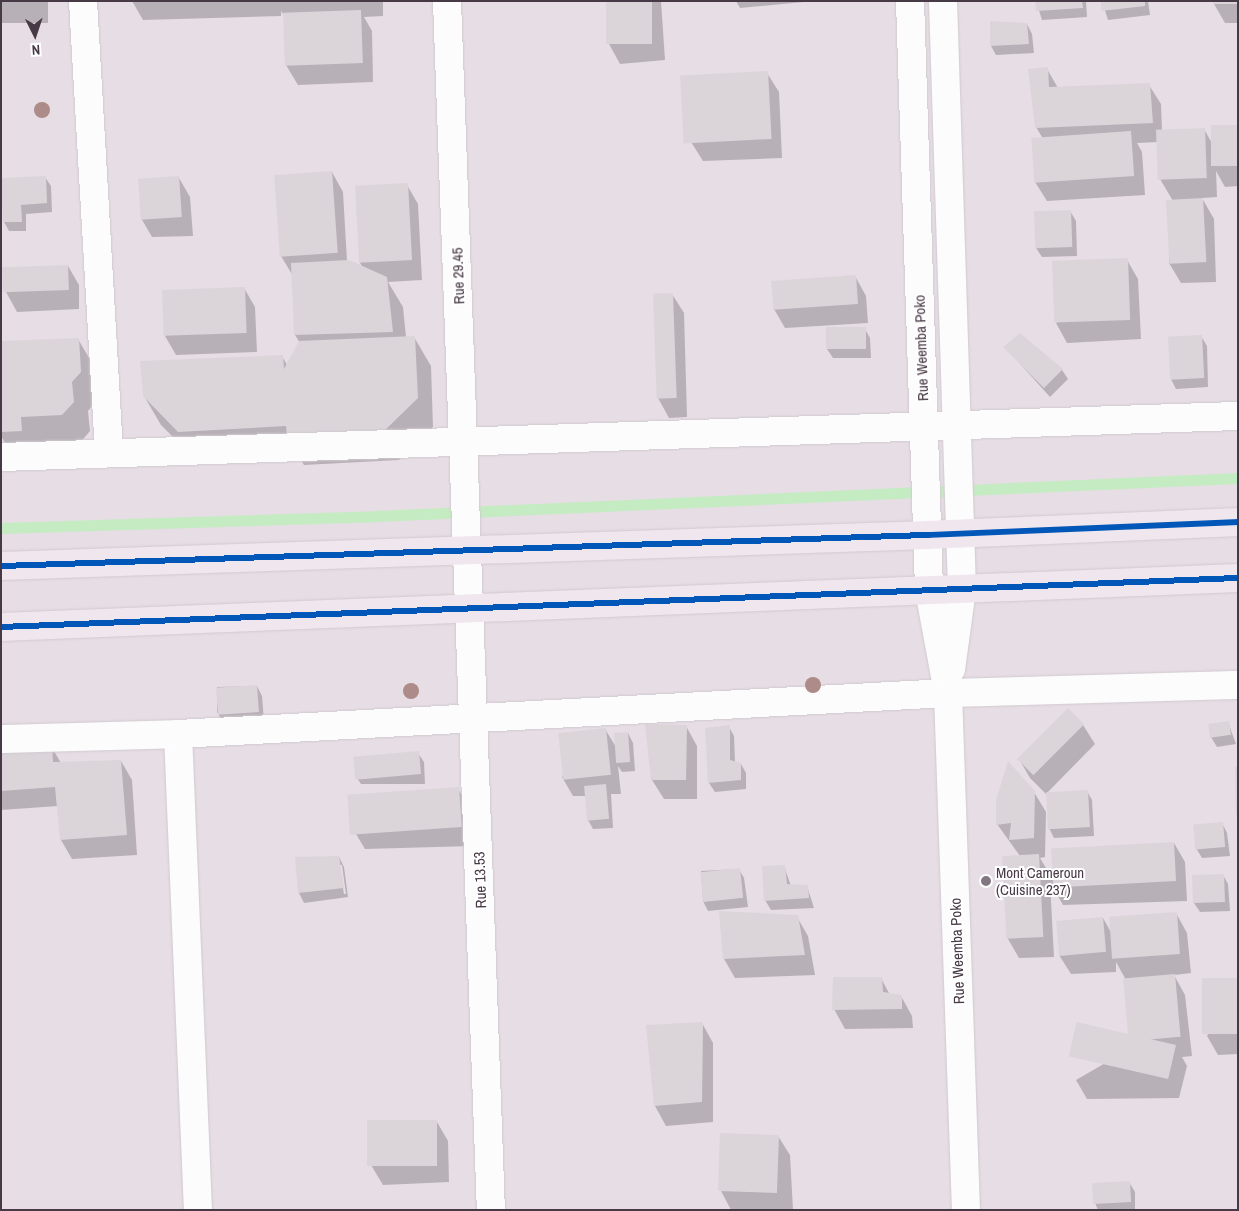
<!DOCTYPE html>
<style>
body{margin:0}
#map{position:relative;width:1239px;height:1211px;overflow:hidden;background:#f2edf1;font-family:"Archivo Narrow",sans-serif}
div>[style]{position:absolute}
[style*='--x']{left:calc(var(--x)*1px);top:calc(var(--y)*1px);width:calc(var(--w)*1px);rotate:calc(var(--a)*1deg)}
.residential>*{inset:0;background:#e7dde5;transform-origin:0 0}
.shadow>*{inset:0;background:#0003;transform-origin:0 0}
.stream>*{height:11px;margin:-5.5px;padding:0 5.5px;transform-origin:5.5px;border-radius:5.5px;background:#c5ebc2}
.building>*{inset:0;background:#dbd5da;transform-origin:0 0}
.roads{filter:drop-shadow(0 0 1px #d0cacf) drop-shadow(0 0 1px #d0cacf)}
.minor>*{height:28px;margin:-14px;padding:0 14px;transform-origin:14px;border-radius:14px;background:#fdfcfd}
.major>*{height:28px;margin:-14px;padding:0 14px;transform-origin:14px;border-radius:14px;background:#f0e6ee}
.cycleway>*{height:6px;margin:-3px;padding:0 3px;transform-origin:3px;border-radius:3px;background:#0057b8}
.trees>*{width:16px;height:16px;margin:-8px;border-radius:50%;background:#ad8b88}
.dots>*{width:14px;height:14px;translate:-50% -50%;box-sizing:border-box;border:2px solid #fff;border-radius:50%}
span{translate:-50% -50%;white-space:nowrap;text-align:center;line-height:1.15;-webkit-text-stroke:4px #fff;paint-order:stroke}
.street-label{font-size:15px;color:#473945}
.poi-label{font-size:15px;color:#473945}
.left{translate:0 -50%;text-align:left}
.frame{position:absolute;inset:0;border:2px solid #473945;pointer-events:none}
.north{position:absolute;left:10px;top:10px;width:50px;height:50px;-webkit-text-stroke:4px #fff;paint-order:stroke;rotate:176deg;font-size:14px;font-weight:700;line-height:20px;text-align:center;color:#473945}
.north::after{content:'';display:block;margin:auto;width:18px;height:22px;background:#473945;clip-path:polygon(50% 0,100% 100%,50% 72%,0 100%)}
</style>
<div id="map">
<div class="residential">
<div style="left:1px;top:1px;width:1237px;height:1209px"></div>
</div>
<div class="shadow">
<div style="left:1px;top:1px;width:47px;height:22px"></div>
<div style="clip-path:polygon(132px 1px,383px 1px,383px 16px,364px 17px,372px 31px,373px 82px,298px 85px,286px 65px,285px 17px,281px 11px,281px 16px,143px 20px)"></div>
<div style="clip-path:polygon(608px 1px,661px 1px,665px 60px,620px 64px,609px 44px)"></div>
<div style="clip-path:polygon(736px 1px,814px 1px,740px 8px)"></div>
<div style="clip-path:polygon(1036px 1px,1086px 1px,1087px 17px,1042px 20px)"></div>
<div style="clip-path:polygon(1102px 1px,1148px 1px,1150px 15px,1108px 20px)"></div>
<div style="clip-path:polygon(1238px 1px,1238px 23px,1225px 23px,1214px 4px)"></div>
<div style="clip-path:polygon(1027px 24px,1032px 34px,1034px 53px,996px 55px,991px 46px)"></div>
<div style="clip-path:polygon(1047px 69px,1058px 88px,1149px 85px,1161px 104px,1162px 131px,1204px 129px,1213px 145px,1238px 126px,1238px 186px,1225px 187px,1216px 171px,1217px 197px,1202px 198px,1214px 219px,1216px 282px,1181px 283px,1169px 263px,1173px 201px,1160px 179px,1158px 142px,1137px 143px,1142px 152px,1145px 195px,1047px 201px,1035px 182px,1042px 137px,1036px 127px)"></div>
<div style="clip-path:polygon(767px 73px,779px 92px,782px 158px,703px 161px,691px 142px)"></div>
<div style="clip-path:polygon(332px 172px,343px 192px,347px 261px,363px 268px,360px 263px,407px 185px,418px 204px,422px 280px,388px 282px,403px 307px,406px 337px,414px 337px,431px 366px,433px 427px,399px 460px,304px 465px,298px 455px,196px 460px,161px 425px,144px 396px,282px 356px,287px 365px,300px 343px,295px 335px,293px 276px,281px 256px)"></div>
<div style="clip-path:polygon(45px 177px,51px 186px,52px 212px,26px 214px,26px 231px,9px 231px,4px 222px)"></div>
<div style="clip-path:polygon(179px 178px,190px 197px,193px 236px,152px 237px,141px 218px)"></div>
<div style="clip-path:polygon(1070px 211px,1076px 221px,1077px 256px,1042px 257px,1036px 248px)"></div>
<div style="clip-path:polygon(1127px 260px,1138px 279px,1141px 339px,1067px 343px,1056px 323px)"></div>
<div style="clip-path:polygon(68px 266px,79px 285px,79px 309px,17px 312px,6px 292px)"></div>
<div style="clip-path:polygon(855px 276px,866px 296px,868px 323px,785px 328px,774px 309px)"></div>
<div style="clip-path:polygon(244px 288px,255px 307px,257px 352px,176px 355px,165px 336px)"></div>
<div style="clip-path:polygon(672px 294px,684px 313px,687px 417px,669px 418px,658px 398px)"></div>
<div style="clip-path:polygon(865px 329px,870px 338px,871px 358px,833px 358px,827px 349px)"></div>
<div style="clip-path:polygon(1020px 334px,1062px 370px,1068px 379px,1050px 397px,1005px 347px)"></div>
<div style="clip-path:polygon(1201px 336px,1207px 346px,1208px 387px,1176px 389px,1171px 379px)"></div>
<div style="clip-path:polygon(78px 339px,95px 368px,96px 401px,88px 411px,90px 431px,79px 444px,16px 461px,1px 436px,1px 342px)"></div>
<div style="clip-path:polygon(257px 686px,262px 696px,264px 721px,223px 722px,217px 712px,217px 687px)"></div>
<div style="clip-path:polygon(1068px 710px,1083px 725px,1095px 744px,1046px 794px,1030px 778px,1019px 759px)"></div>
<div style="clip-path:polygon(1228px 722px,1236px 744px,1217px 747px,1211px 737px)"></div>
<div style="clip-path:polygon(686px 726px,697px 746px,697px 799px,664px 799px,652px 780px)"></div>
<div style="clip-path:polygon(729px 727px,734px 736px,735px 762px,741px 764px,746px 773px,746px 789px,715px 792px,709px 783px)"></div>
<div style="clip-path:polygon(605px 729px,616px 747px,628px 733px,633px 743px,635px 771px,622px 772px,618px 766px,621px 794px,611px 794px,613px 828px,593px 829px,588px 820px,586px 796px,573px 796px,562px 777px)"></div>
<div style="clip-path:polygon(51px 746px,61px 763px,121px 761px,132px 780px,137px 855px,72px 859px,61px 840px,58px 806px,1px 810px,1px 749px)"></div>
<div style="clip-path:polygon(418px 753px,424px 762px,425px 784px,361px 784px,355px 775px)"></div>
<div style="clip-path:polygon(458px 789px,470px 808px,472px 846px,365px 849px,353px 829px)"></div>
<div style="clip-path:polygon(1087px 791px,1092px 800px,1094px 836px,1054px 838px,1049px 828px)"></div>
<div style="clip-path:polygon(1034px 792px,1046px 812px,1045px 857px,1040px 858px,1052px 878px,1174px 843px,1185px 862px,1187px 901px,1063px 905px,1050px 882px,1054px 957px,1019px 958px,1008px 939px,1003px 857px,1020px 856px,997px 824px)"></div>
<div style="clip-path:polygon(1222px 823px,1227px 833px,1230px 856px,1202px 858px,1196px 848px)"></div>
<div style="clip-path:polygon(evenodd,339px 857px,344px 867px,348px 897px,304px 903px,299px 893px,296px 858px,339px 857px,339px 865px,342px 865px,346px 894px,344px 894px,339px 865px)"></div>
<div style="clip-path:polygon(784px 866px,791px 886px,807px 886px,814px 908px,771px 910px,765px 900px)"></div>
<div style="clip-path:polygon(739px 869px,744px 878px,748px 907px,708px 911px,703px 901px,701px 871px)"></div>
<div style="clip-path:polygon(1223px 875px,1228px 884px,1230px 911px,1200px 912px,1194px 903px)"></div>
<div style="clip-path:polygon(1176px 913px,1187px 933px,1191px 973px,1174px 975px,1185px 995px,1192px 1056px,1182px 1057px,1187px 1066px,1179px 1098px,1087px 1099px,1076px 1080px,1133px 1047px,1126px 980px,1116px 962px,1116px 972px,1071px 974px,1059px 955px,1103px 918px,1112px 934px)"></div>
<div style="clip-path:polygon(797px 917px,808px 936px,815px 975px,735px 978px,724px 959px)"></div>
<div style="clip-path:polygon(881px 978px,890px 995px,901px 996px,912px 1016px,913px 1028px,845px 1029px,834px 1009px)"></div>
<div style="clip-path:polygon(1238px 979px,1238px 1054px,1218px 1055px,1207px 1036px)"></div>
<div style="clip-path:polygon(702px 1023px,713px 1043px,713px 1122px,666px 1126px,655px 1106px,648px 1026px)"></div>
<div style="clip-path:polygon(437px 1122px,448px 1141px,449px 1182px,383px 1185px,371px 1165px)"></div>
<div style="clip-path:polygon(778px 1136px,790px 1155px,793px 1210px,731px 1210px,721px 1191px)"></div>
<div style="clip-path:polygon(1129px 1182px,1135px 1192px,1135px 1210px,1098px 1210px,1095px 1203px)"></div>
</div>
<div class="stream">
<div style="--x:1;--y:528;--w:375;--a:-1.8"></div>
<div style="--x:376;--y:516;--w:863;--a:-2.52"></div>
</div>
<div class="building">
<div style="left:606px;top:1px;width:46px;height:43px"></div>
<div style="clip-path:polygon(1035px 1px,1082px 1px,1083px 8px,1036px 11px)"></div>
<div style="clip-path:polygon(1101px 1px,1145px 1px,1145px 6px,1101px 11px)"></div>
<div style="left:1213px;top:1px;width:25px;height:3px"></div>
<div style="left:361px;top:10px;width:53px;height:78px;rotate:88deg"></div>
<div style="clip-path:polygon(990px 21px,1027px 23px,1029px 44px,990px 46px)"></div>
<div style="clip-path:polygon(1048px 67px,1049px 87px,1150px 83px,1153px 123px,1035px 128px,1028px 69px)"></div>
<div style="left:768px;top:71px;width:68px;height:88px;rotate:87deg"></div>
<div style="left:1238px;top:125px;width:41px;height:27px;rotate:90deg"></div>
<div style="left:1205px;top:128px;width:50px;height:49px;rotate:88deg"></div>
<div style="left:1131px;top:131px;width:45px;height:100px;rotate:86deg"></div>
<div style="left:332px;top:171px;width:82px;height:58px;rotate:86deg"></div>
<div style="clip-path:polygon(46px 176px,47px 203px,21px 205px,22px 222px,3px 222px,1px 178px)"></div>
<div style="left:179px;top:176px;width:41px;height:41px;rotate:86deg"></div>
<div style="left:408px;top:183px;width:77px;height:53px;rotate:87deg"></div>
<div style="left:1203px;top:198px;width:64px;height:37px;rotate:87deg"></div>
<div style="left:1071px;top:210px;width:37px;height:37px;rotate:88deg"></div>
<div style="left:1128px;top:258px;width:62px;height:76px;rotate:88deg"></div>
<div style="clip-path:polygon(349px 260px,387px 277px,393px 332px,294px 335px,291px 263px)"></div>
<div style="left:68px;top:265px;width:25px;height:66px;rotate:88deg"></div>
<div style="left:856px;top:275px;width:29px;height:85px;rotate:86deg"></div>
<div style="left:245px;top:287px;width:46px;height:83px;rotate:88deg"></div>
<div style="left:673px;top:293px;width:105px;height:20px;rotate:88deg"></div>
<div style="left:866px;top:327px;width:22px;height:40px;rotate:90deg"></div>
<div style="clip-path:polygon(1020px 333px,1063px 369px,1044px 388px,1003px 347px)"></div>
<div style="left:1202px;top:335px;width:43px;height:34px;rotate:87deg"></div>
<div style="clip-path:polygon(415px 336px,418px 398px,383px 432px,287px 437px,286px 426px,178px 432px,143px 396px,140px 361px,283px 355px,284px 369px,299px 341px)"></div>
<div style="clip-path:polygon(79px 338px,81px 372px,72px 382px,74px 402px,62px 415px,21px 417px,22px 431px,1px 432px,1px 341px)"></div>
<div style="left:257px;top:685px;width:27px;height:41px;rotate:86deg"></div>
<div style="left:1068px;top:708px;width:23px;height:72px;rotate:45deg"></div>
<div style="left:1229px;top:721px;width:14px;height:21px;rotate:82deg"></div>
<div style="clip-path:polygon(645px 724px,687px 725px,686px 780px,651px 780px)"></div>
<div style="clip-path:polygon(730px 725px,730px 760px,741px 763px,741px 780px,708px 783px,705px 728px)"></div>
<div style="left:606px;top:728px;width:47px;height:48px;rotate:84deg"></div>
<div style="left:628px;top:732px;width:30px;height:14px;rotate:86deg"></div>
<div style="clip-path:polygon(52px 745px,53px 762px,121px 760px,127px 835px,60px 840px,55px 787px,1px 791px,1px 748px)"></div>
<div style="left:419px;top:751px;width:23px;height:66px;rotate:85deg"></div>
<div style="clip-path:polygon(1008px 761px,1035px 791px,1034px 838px,1009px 840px,1011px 823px,996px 825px,996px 800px)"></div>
<div style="clip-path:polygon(1235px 767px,1238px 767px,1238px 815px,1236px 815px)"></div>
<div style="left:606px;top:784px;width:35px;height:22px;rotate:85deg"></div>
<div style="left:459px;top:787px;width:40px;height:112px;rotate:86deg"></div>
<div style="left:1088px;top:790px;width:37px;height:42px;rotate:87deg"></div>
<div style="left:1223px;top:822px;width:25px;height:30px;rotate:85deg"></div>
<div style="left:1174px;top:842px;width:39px;height:123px;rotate:87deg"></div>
<div style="left:1039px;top:854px;width:83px;height:37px;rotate:87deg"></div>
<div style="clip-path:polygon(339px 856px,344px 888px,298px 893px,295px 857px)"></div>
<div style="clip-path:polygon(785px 865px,787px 884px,808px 885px,809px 898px,764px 901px,762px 866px)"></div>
<div style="left:740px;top:868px;width:30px;height:40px;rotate:84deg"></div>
<div style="left:1224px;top:874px;width:28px;height:32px;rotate:88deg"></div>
<div style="clip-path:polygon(719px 911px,798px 915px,805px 955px,723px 959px)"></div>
<div style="left:1177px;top:912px;width:42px;height:68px;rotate:86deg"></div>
<div style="left:1103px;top:917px;width:35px;height:47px;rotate:85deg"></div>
<div style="left:1175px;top:974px;width:63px;height:52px;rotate:85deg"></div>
<div style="clip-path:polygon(833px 977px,882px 977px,883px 992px,902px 995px,902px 1009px,832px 1010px)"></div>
<div style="left:1238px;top:978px;width:56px;height:36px;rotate:90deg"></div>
<div style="clip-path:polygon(703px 1022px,702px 1102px,654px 1106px,646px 1025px)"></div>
<div style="left:1176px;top:1045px;width:35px;height:102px;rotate:103deg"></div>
<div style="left:367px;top:1120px;width:70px;height:46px"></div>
<div style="left:720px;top:1133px;width:59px;height:58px;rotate:2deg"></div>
<div style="left:1130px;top:1181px;width:21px;height:38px;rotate:87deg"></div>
</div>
<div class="roads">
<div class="minor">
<div style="--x:83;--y:1;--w:453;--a:86.7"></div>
<div style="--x:447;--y:1;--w:1210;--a:87.92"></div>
<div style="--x:910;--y:1;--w:589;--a:88.15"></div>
<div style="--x:929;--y:590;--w:105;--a:79.5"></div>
<div style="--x:948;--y:693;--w:517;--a:88.01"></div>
<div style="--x:943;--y:1;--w:588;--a:88.15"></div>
<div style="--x:962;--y:589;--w:81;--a:97.8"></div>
<div style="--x:1;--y:457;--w:1238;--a:-1.9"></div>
<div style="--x:178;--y:734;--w:476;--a:87.6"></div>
<div style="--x:1;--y:739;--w:177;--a:-1.6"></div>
<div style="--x:178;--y:734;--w:771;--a:-3.05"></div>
<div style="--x:948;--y:693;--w:290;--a:-1.6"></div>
</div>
<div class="major">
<div style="--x:1;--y:566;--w:928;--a:-1.92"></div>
<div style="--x:928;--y:535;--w:310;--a:-2.4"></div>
<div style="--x:1;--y:627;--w:1238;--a:-2.27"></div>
</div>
</div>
<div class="cycleway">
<div style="--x:1;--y:566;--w:928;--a:-1.92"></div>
<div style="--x:928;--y:535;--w:310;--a:-2.4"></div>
<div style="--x:1;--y:627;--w:1238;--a:-2.27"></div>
</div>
<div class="trees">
<div style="left:42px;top:110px"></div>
<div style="left:813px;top:685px"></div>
<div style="left:411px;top:691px"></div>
</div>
<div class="dots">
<div style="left:986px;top:881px;background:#837881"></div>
</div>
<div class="street-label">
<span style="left:458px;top:276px;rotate:-92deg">Rue 29.45</span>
<span style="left:921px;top:348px;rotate:-92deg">Rue Weemba Poko</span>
<span style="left:480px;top:880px;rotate:-92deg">Rue 13.53</span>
<span style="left:957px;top:951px;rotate:-92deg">Rue Weemba Poko</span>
</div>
<div class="poi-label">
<span class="left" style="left:996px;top:881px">Mont Cameroun<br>(Cuisine 237)</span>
</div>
<div class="frame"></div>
<div class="north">N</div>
</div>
